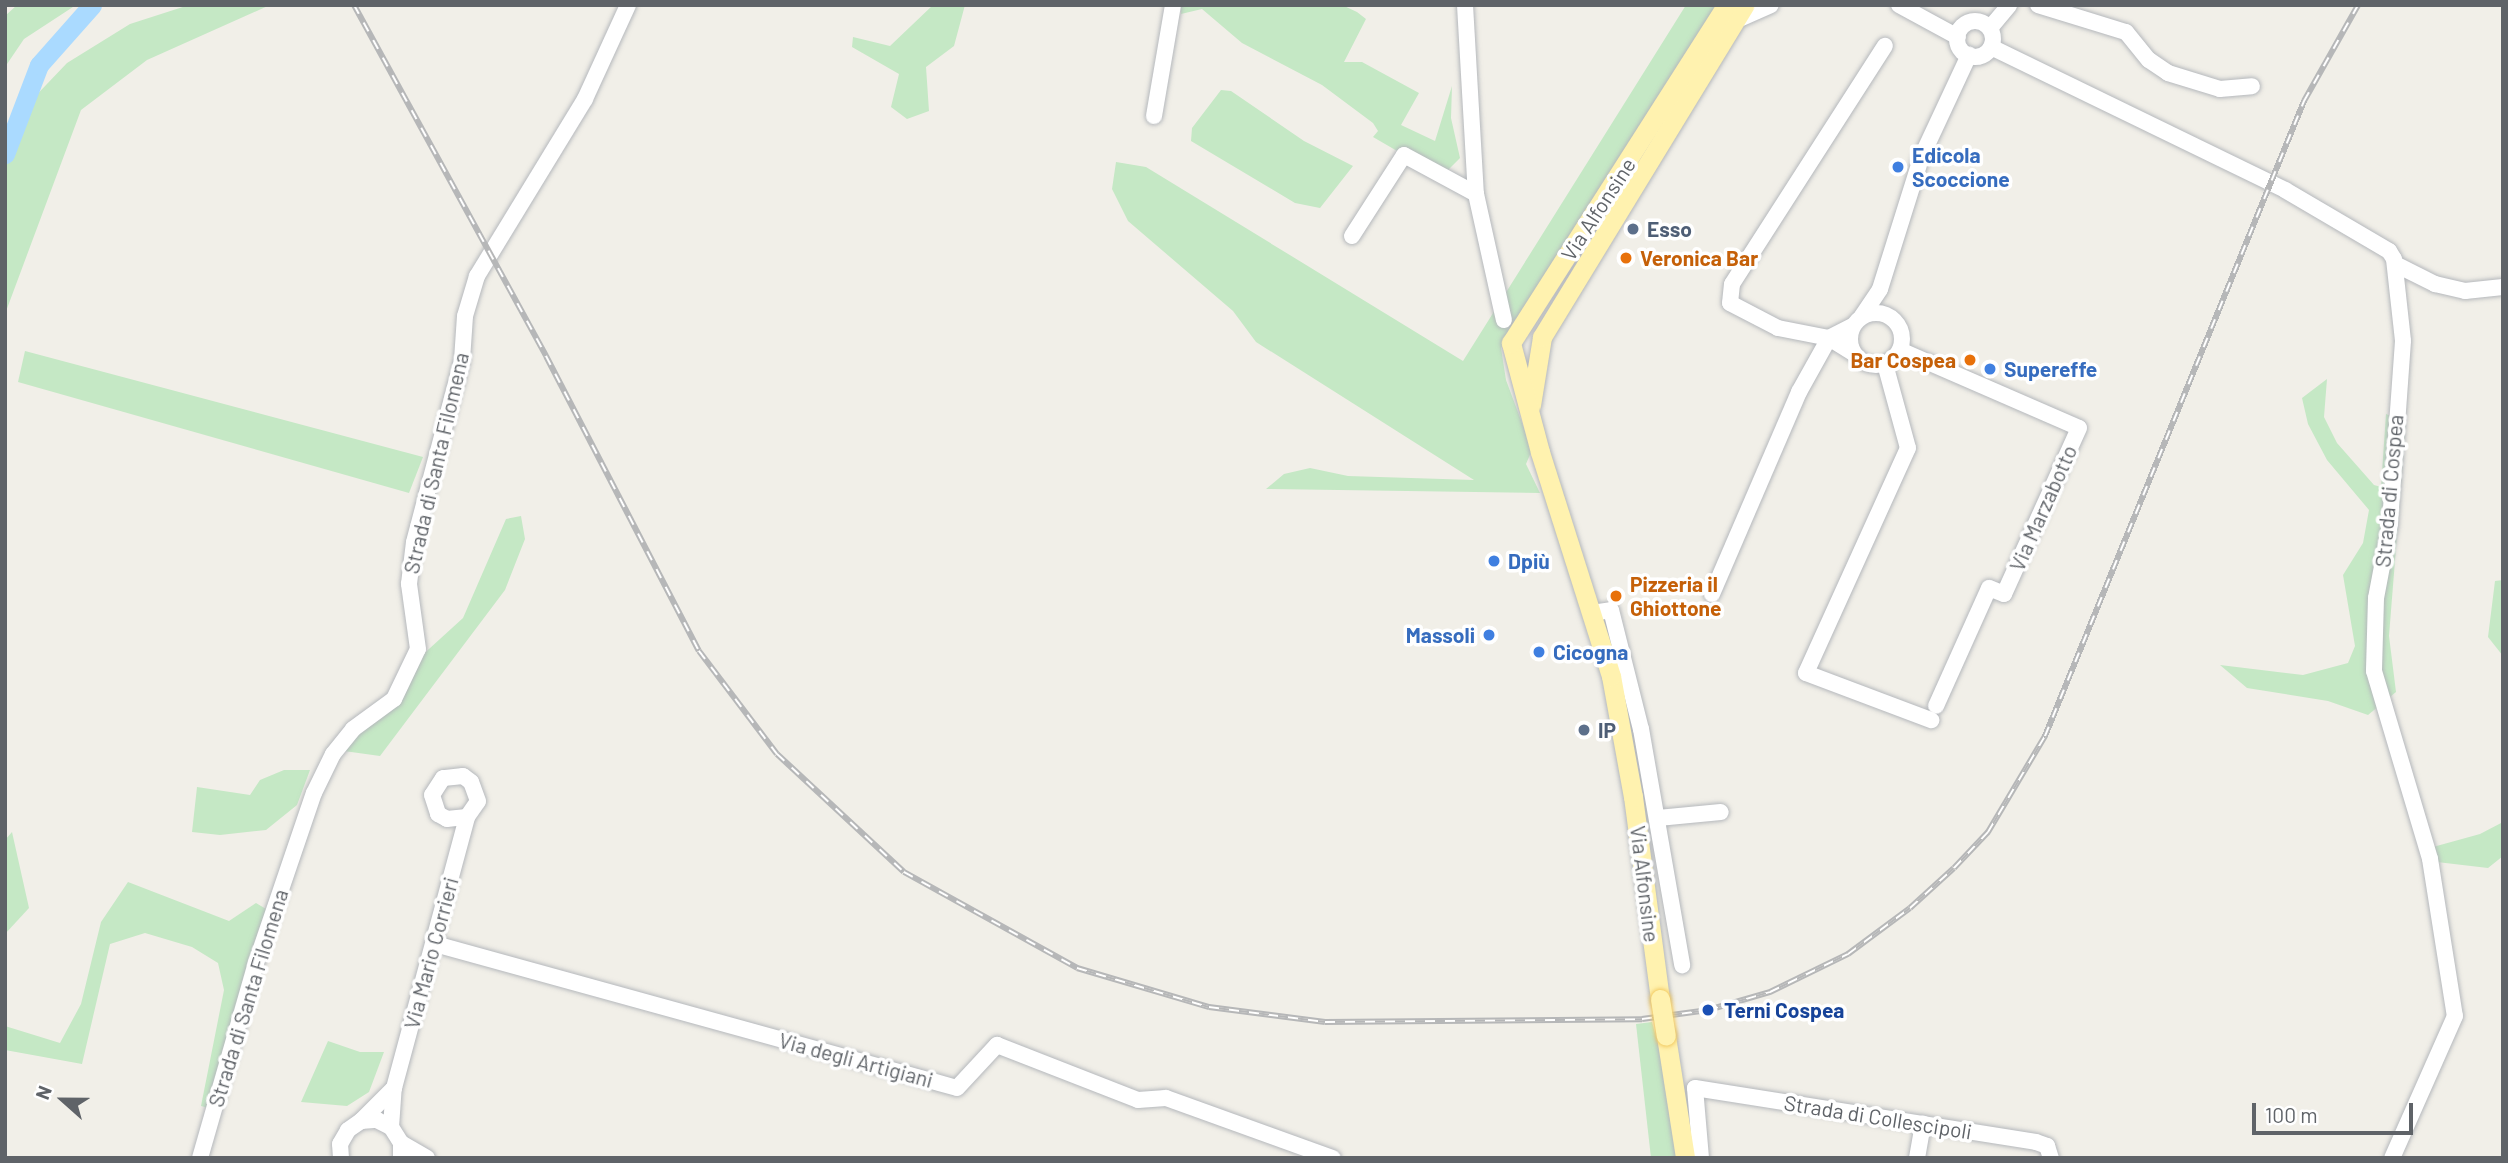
<!DOCTYPE html>
<meta charset="utf-8">
<style>
body{margin:0}
#map{position:relative;width:2508px;height:1163px;overflow:hidden;background:#f1efe8;font-family:Barlow,sans-serif}
div>[style]{position:absolute}
[style*='--x']{left:calc(var(--x)*1px);top:calc(var(--y)*1px);width:calc(var(--w)*1px);rotate:calc(var(--a)*1deg)}
.green>*{inset:0;background:#c5e8c5}
.river>*{height:19px;margin:-9.5px;padding:0 9.5px;transform-origin:9.5px;border-radius:9.5px;background:#aadaff}
.roads{filter:drop-shadow(0 0 2px #b5b8bc) drop-shadow(0 0 2px #b5b8bc)}
.minor>*{height:16px;margin:-8px;padding:0 8px;transform-origin:8px;border-radius:8px;background:#fff}
.minor>.ring{margin:-8px;padding:0;box-sizing:content-box;background:none;border:16px solid #fff;border-radius:50%}
.major>*{height:19px;margin:-9.5px;padding:0 9.5px;transform-origin:9.5px;border-radius:9.5px;background:#fff2af}
.rail>*{height:6px;margin-top:-3px;transform-origin:0;background:repeating-linear-gradient(90deg,#fff 0 10px,#b6b7b8 0 20px);box-sizing:border-box;border-block:2px solid #b6b7b8}
.bridges{filter:drop-shadow(0 0 2px #f2c960) drop-shadow(0 0 2px #f2c960)}
.major-bridge>*{height:19px;margin:-9.5px;padding:0 9.5px;transform-origin:9.5px;border-radius:9.5px;background:#fff2af}
.dots>*{width:19px;height:19px;translate:-50% -50%;box-sizing:border-box;border:4px solid #fff;border-radius:50%}
span{translate:-50% -50%;white-space:nowrap;text-align:center;line-height:1.15;-webkit-text-stroke:7px #fff;paint-order:stroke}
.shop-label{font-size:21px;color:#366cbe;font-weight:700}
.left{translate:0 -50%;text-align:left}
.right{translate:-100% -50%;text-align:right}
.street-label{font-size:21px;color:#5f6368}
.service-label{font-size:21px;color:#4e5e75;font-weight:700}
.food-label{font-size:21px;color:#c56008;font-weight:700}
.transit-label{font-size:21px;color:#164399;font-weight:700}
.frame{position:absolute;inset:0;border:7px solid #5f6368;pointer-events:none}
.north{position:absolute;left:28px;top:1065px;width:70px;height:70px;-webkit-text-stroke:5px #fff;paint-order:stroke;rotate:291deg;font-size:19px;font-weight:700;line-height:28px;text-align:center;color:#5f6368}
.north::after{content:'';display:block;margin:auto;width:24px;height:32px;background:#5f6368;clip-path:polygon(50% 0,100% 100%,50% 72%,0 100%)}
.scale{position:absolute;left:2252px;top:1103px;width:161px;height:32px;box-sizing:border-box;border:4px solid #5f6368;border-top:0;padding-left:9px;font-size:21px;line-height:24px;white-space:nowrap;color:#5f6368;-webkit-text-stroke:5px #fff;paint-order:stroke}
</style>
<div id="map">
<div class="green">
<div style="clip-path:polygon(17px 5px,76px 5px,24px 39px,5px 67px,5px 16px)"></div>
<div style="clip-path:polygon(189px 5px,270px 5px,147px 60px,81px 110px,5px 314px,5px 128px,67px 63px,130px 24px)"></div>
<div style="clip-path:polygon(933px 5px,965px 5px,954px 46px,926px 67px,929px 111px,907px 119px,891px 107px,899px 74px,852px 47px,853px 37px,890px 46px)"></div>
<div style="clip-path:polygon(1181px 5px,1342px 5px,1357px 12px,1366px 19px,1344px 62px,1362px 62px,1419px 93px,1401px 125px,1435px 141px,1452px 86px,1451px 118px,1460px 158px,1448px 170px,1404px 155px,1373px 137px,1378px 131px,1373px 123px,1322px 85px,1242px 43px,1202px 9px,1181px 14px)"></div>
<div style="clip-path:polygon(1686px 5px,1719px 5px,1501px 348px,1506px 380px,1532px 450px,1526px 464px,1540px 493px,1266px 489px,1284px 474px,1310px 468px,1348px 476px,1474px 480px,1256px 342px,1233px 311px,1128px 221px,1112px 189px,1116px 162px,1146px 167px,1463px 361px)"></div>
<div style="clip-path:polygon(1221px 90px,1231px 91px,1304px 141px,1353px 166px,1320px 208px,1295px 203px,1191px 141px,1192px 128px)"></div>
<div style="clip-path:polygon(25px 351px,423px 457px,409px 493px,18px 382px)"></div>
<div style="clip-path:polygon(2327px 379px,2324px 417px,2337px 443px,2374px 485px,2381px 487px,2386px 414px,2406px 422px,2389px 636px,2396px 692px,2368px 715px,2328px 701px,2247px 688px,2220px 665px,2303px 675px,2348px 663px,2355px 646px,2343px 575px,2363px 543px,2369px 510px,2327px 460px,2308px 424px,2302px 398px)"></div>
<div style="clip-path:polygon(521px 516px,525px 539px,505px 590px,380px 756px,344px 751px,418px 659px,463px 618px,506px 519px)"></div>
<div style="clip-path:polygon(2503px 580px,2503px 656px,2488px 637px,2495px 581px)"></div>
<div style="clip-path:polygon(284px 770px,310px 770px,297px 805px,266px 830px,220px 835px,192px 832px,197px 787px,250px 795px,260px 780px)"></div>
<div style="clip-path:polygon(2503px 822px,2503px 856px,2488px 868px,2437px 862px,2433px 847px,2480px 834px)"></div>
<div style="clip-path:polygon(12px 832px,29px 908px,5px 934px,5px 840px)"></div>
<div style="clip-path:polygon(128px 882px,229px 921px,256px 903px,266px 909px,252px 949px,215px 1110px,201px 1106px,224px 990px,218px 963px,192px 947px,145px 933px,110px 944px,82px 1064px,5px 1050px,5px 1026px,60px 1043px,81px 1004px,101px 922px)"></div>
<div style="clip-path:polygon(1652px 1022px,1660px 1052px,1676px 1158px,1651px 1158px,1636px 1024px)"></div>
<div style="clip-path:polygon(328px 1041px,360px 1052px,384px 1052px,369px 1092px,347px 1106px,301px 1102px)"></div>
</div>
<div class="river">
<div style="--x:5;--y:154;--w:95;--a:-69.1"></div>
<div style="--x:39;--y:65;--w:80;--a:-48.5"></div>
</div>
<div class="roads">
<div class="minor">
<div style="--x:1465;--y:5;--w:189;--a:86.7"></div>
<div style="--x:1476;--y:194;--w:129;--a:77.5"></div>
<div style="--x:1899;--y:5;--w:67;--a:28.5"></div>
<div style="--x:2038;--y:5;--w:92;--a:17.1"></div>
<div style="--x:2126;--y:32;--w:36;--a:51"></div>
<div style="--x:2149;--y:60;--w:23;--a:34"></div>
<div style="--x:2168;--y:73;--w:54;--a:17.1"></div>
<div style="--x:2220;--y:89;--w:32;--a:-5"></div>
<div style="--x:1735;--y:21;--w:39;--a:-24"></div>
<div class="ring" style="left:1957px;top:21px;width:20px;height:20px"></div>
<div style="--x:1990;--y:28;--w:30;--a:-50"></div>
<div style="--x:1991;--y:47;--w:327;--a:25.9"></div>
<div style="--x:2285;--y:190;--w:121;--a:30.4"></div>
<div style="--x:2389;--y:251;--w:9;--a:58"></div>
<div style="--x:2394;--y:259;--w:82;--a:83.7"></div>
<div style="--x:2403;--y:341;--w:183;--a:94.1"></div>
<div style="--x:2390;--y:524;--w:75;--a:100.7"></div>
<div style="--x:2376;--y:598;--w:73;--a:91.6"></div>
<div style="--x:2374;--y:671;--w:196;--a:73.4"></div>
<div style="--x:2430;--y:859;--w:159;--a:81"></div>
<div style="--x:2455;--y:1016;--w:155;--a:113.9"></div>
<div style="--x:1154;--y:116;--w:113;--a:-80.3"></div>
<div style="--x:1352;--y:236;--w:96;--a:-57.3"></div>
<div style="--x:1404;--y:155;--w:82;--a:28.4"></div>
<div style="--x:2395;--y:264;--w:45;--a:26.6"></div>
<div style="--x:2435;--y:284;--w:31;--a:13"></div>
<div style="--x:2465;--y:291;--w:38;--a:-6"></div>
<div class="ring" style="left:1850px;top:313px;width:36px;height:36px"></div>
<div style="--x:1862;--y:316;--w:32;--a:-56"></div>
<div style="--x:1880;--y:289;--w:137;--a:-72.6"></div>
<div style="--x:1921;--y:158;--w:114;--a:-65"></div>
<div style="--x:1900;--y:350;--w:195;--a:23.5"></div>
<div style="--x:2079;--y:428;--w:182;--a:114.3"></div>
<div style="--x:2004;--y:594;--w:16;--a:-158"></div>
<div style="--x:1989;--y:588;--w:129;--a:114.2"></div>
<div style="--x:1853;--y:353;--w:28;--a:-148"></div>
<div style="--x:1829;--y:338;--w:52;--a:-168.9"></div>
<div style="--x:1778;--y:328;--w:54;--a:-152.5"></div>
<div style="--x:1730;--y:303;--w:19;--a:-84"></div>
<div style="--x:1732;--y:284;--w:283;--a:-57.3"></div>
<div style="--x:1885;--y:364;--w:87;--a:74.7"></div>
<div style="--x:1908;--y:448;--w:247;--a:114.4"></div>
<div style="--x:1806;--y:673;--w:134;--a:20.6"></div>
<div style="--x:1712;--y:594;--w:220;--a:-66.7"></div>
<div style="--x:1799;--y:392;--w:62;--a:-60.9"></div>
<div style="--x:1829;--y:338;--w:27;--a:-27"></div>
<div style="--x:1592;--y:613;--w:19;--a:-9"></div>
<div style="--x:1611;--y:610;--w:123;--a:75.9"></div>
<div style="--x:1641;--y:729;--w:240;--a:80.1"></div>
<div style="--x:1658;--y:818;--w:63;--a:-5.4"></div>
<div style="--x:435;--y:944;--w:541;--a:15.42"></div>
<div style="--x:957;--y:1088;--w:59;--a:-47.1"></div>
<div style="--x:997;--y:1045;--w:151;--a:21.3"></div>
<div style="--x:1138;--y:1100;--w:28;--a:-4"></div>
<div style="--x:1166;--y:1098;--w:177;--a:19.8"></div>
<div style="--x:361;--y:1121;--w:47;--a:-45"></div>
<div style="--x:391;--y:1127;--w:39;--a:-86"></div>
<div style="--x:394;--y:1088;--w:281;--a:-74.9"></div>
<div style="--x:467;--y:817;--w:19;--a:-55"></div>
<div style="--x:478;--y:801;--w:20;--a:-110"></div>
<div style="--x:471;--y:782;--w:10;--a:-143"></div>
<div style="--x:463;--y:776;--w:20;--a:174"></div>
<div style="--x:443;--y:778;--w:20;--a:123"></div>
<div style="--x:432;--y:795;--w:20;--a:72"></div>
<div style="--x:438;--y:814;--w:10;--a:29"></div>
<div style="--x:447;--y:819;--w:20;--a:-6"></div>
<div style="--x:401;--y:1143;--w:30;--a:30"></div>
<div style="--x:200;--y:1158;--w:203;--a:-74"></div>
<div style="--x:256;--y:963;--w:180;--a:-71.2"></div>
<div style="--x:314;--y:793;--w:43;--a:-64"></div>
<div style="--x:333;--y:754;--w:32;--a:-51"></div>
<div style="--x:353;--y:729;--w:51;--a:-36.2"></div>
<div style="--x:394;--y:699;--w:55;--a:-64.4"></div>
<div style="--x:418;--y:649;--w:66;--a:-97.9"></div>
<div style="--x:409;--y:584;--w:42;--a:-83.2"></div>
<div style="--x:414;--y:542;--w:188;--a:-75.2"></div>
<div style="--x:462;--y:360;--w:44;--a:-86.1"></div>
<div style="--x:465;--y:316;--w:42;--a:-73.3"></div>
<div style="--x:477;--y:276;--w:207;--a:-58.6"></div>
<div style="--x:585;--y:99;--w:103;--a:-65.4"></div>
<div style="--x:341;--y:1158;--w:14;--a:-94"></div>
<div style="--x:340;--y:1144;--w:16;--a:-60"></div>
<div style="--x:348;--y:1130;--w:16;--a:-35"></div>
<div style="--x:361;--y:1121;--w:16;--a:-4"></div>
<div style="--x:377;--y:1120;--w:16;--a:27"></div>
<div style="--x:391;--y:1127;--w:19;--a:58"></div>
<div style="--x:401;--y:1143;--w:15;--a:90"></div>
<div style="--x:1701;--y:1158;--w:70;--a:-94.9"></div>
<div style="--x:1695;--y:1088;--w:345;--a:9"></div>
<div style="--x:2036;--y:1142;--w:12;--a:20"></div>
<div style="--x:2047;--y:1146;--w:13;--a:72"></div>
<div style="--x:1917;--y:1158;--w:35;--a:-80"></div>
</div>
<div class="major">
<div style="--x:1531;--y:405;--w:69;--a:-80.8"></div>
<div style="--x:1542;--y:337;--w:389;--a:-58.6"></div>
<div style="--x:1660;--y:999;--w:204;--a:-97.6"></div>
<div style="--x:1633;--y:797;--w:123;--a:-100.3"></div>
<div style="--x:1611;--y:676;--w:235;--a:-107.6"></div>
<div style="--x:1540;--y:452;--w:113;--a:-104.9"></div>
<div style="--x:1511;--y:343;--w:401;--a:-57.5"></div>
<div style="--x:1666;--y:1036;--w:123;--a:81.1"></div>
</div>
</div>
<div class="rail">
<div style="--x:354;--y:5;--w:400;--a:61.3"></div>
<div style="--x:546;--y:356;--w:332;--a:62.6"></div>
<div style="--x:699;--y:651;--w:129;--a:52.9"></div>
<div style="--x:777;--y:754;--w:173;--a:42.9"></div>
<div style="--x:904;--y:872;--w:198;--a:29"></div>
<div style="--x:1077;--y:968;--w:138;--a:16.5"></div>
<div style="--x:1209;--y:1007;--w:117;--a:7.4"></div>
<div style="--x:1325;--y:1022;--w:317;--a:-0.5"></div>
<div style="--x:1642;--y:1019;--w:67;--a:-7.8"></div>
<div style="--x:1708;--y:1010;--w:65;--a:-16.2"></div>
<div style="--x:1770;--y:992;--w:87;--a:-26"></div>
<div style="--x:1848;--y:954;--w:77;--a:-36.6"></div>
<div style="--x:1910;--y:908;--w:59;--a:-42.3"></div>
<div style="--x:1954;--y:868;--w:50;--a:-46.6"></div>
<div style="--x:1988;--y:832;--w:112;--a:-59.3"></div>
<div style="--x:2045;--y:736;--w:686;--a:-67.81"></div>
<div style="--x:2304;--y:101;--w:110;--a:-60.6"></div>
</div>
<div class="bridges">
<div class="major-bridge">
<div style="--x:1660;--y:999;--w:37;--a:81"></div>
</div>
</div>
<div class="dots">
<div style="left:1898px;top:167px;background:#3f7fe0"></div>
<div style="left:1633px;top:229px;background:#5c6f8a"></div>
<div style="left:1626px;top:258px;background:#e8710a"></div>
<div style="left:1970px;top:360px;background:#e8710a"></div>
<div style="left:1990px;top:369px;background:#3f7fe0"></div>
<div style="left:1494px;top:561px;background:#3f7fe0"></div>
<div style="left:1616px;top:596px;background:#e8710a"></div>
<div style="left:1489px;top:635px;background:#3f7fe0"></div>
<div style="left:1539px;top:652px;background:#3f7fe0"></div>
<div style="left:1584px;top:730px;background:#5c6f8a"></div>
<div style="left:1708px;top:1010px;background:#1a4fb4"></div>
</div>
<div class="shop-label">
<span class="left" style="left:1912px;top:167px">Edicola<br>Scoccione</span>
<span class="left" style="left:2004px;top:369px">Supereffe</span>
<span class="left" style="left:1508px;top:561px">Dpiù</span>
<span class="right" style="left:1475px;top:635px">Massoli</span>
<span class="left" style="left:1553px;top:652px">Cicogna</span>
</div>
<div class="street-label">
<span style="left:1598px;top:209px;rotate:-57deg">Via Alfonsine</span>
<span style="left:436px;top:463px;rotate:-77deg">Strada di Santa Filomena</span>
<span style="left:2389px;top:491px;rotate:-85deg">Strada di Cospea</span>
<span style="left:2043px;top:508px;rotate:-66deg">Via Marzabotto</span>
<span style="left:1645px;top:884px;rotate:83deg">Via Alfonsine</span>
<span style="left:431px;top:953px;rotate:-75deg">Via Mario Corrieri</span>
<span style="left:248px;top:998px;rotate:-73deg">Strada di Santa Filomena</span>
<span style="left:856px;top:1060px;rotate:15deg">Via degli Artigiani</span>
<span style="left:1878px;top:1117px;rotate:9deg">Strada di Collescipoli</span>
</div>
<div class="service-label">
<span class="left" style="left:1647px;top:229px">Esso</span>
<span class="left" style="left:1598px;top:730px">IP</span>
</div>
<div class="food-label">
<span class="left" style="left:1640px;top:258px">Veronica Bar</span>
<span class="right" style="left:1956px;top:360px">Bar Cospea</span>
<span class="left" style="left:1630px;top:596px">Pizzeria il<br>Ghiottone</span>
</div>
<div class="transit-label">
<span class="left" style="left:1724px;top:1010px">Terni Cospea</span>
</div>
<div class="frame"></div>
<div class="north">N</div>
<div class="scale">100 m</div>
</div>
